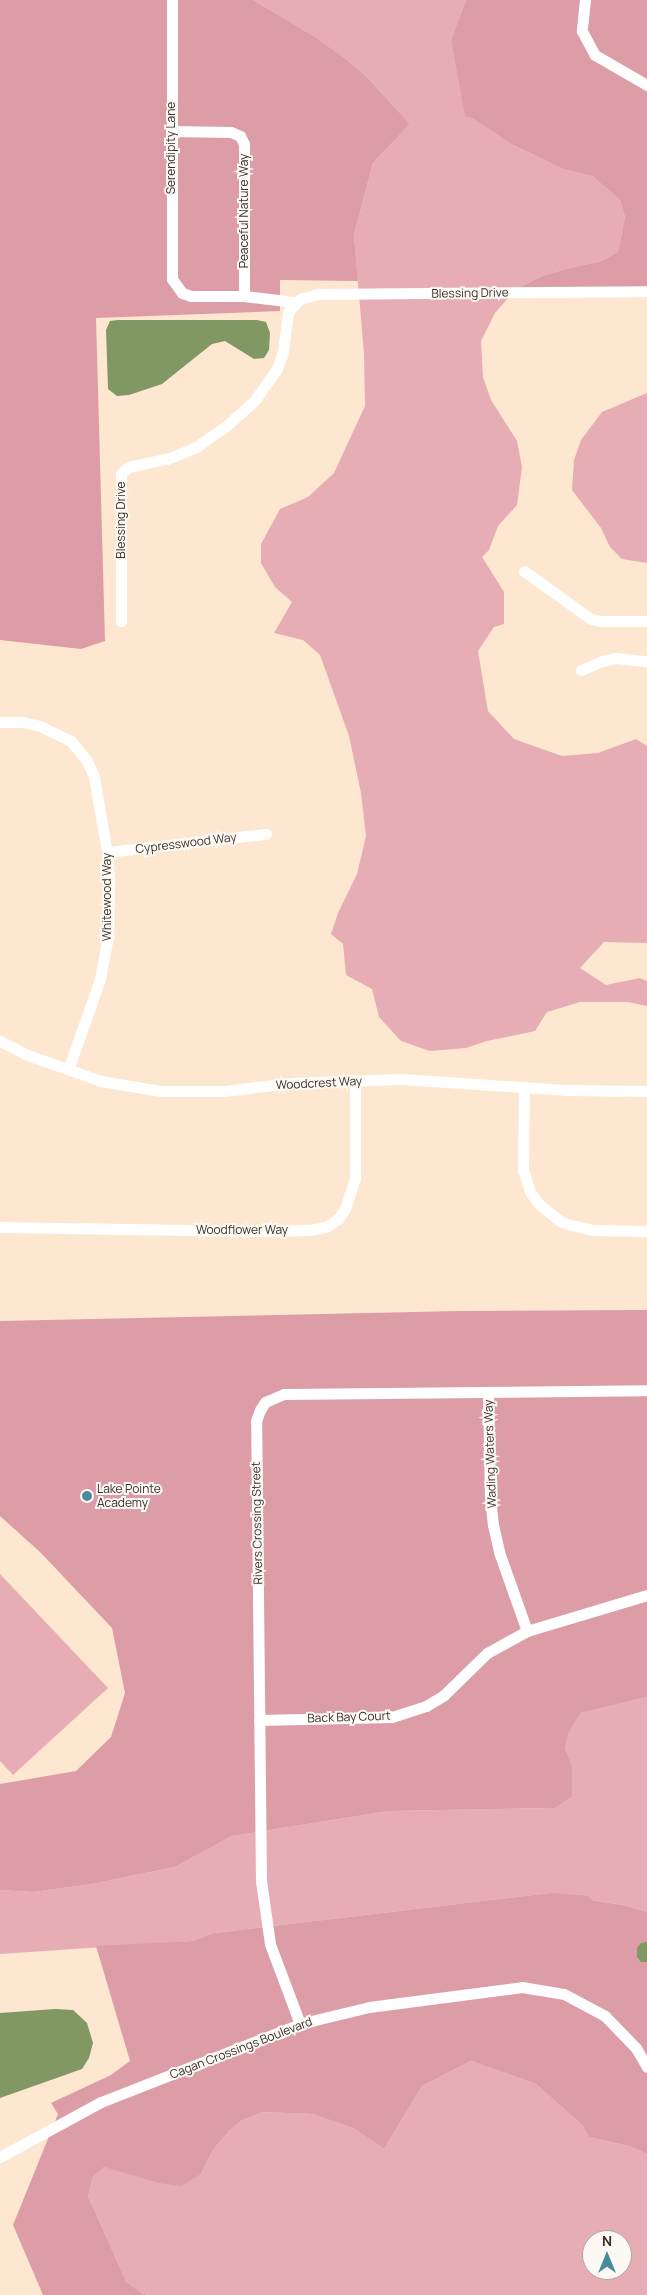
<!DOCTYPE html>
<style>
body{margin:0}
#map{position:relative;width:647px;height:2295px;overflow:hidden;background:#fde7d0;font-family:Manrope,sans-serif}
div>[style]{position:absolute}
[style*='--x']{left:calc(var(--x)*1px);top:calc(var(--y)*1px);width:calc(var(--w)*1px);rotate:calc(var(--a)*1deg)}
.green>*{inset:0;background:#e6adb5}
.forest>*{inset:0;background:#dd9da7}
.water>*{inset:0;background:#819764}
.street>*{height:11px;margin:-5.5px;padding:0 5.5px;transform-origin:5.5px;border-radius:5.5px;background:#fff}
.dots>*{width:14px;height:14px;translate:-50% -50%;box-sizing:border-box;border:2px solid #fcf8f3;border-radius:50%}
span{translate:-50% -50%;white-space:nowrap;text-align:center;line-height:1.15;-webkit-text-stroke:4px #fcf8f3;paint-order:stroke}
.street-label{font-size:12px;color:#383027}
.poi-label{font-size:12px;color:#383027}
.left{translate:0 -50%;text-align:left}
.north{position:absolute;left:582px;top:2230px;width:50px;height:50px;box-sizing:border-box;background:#fcf8f3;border:1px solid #aea8a1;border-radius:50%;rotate:0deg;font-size:14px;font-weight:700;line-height:20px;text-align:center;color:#383027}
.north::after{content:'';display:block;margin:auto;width:18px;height:22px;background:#488b9b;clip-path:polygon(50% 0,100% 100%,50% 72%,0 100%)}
</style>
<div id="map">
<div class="green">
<div style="clip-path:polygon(253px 0,466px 0,451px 39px,472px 118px,511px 144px,563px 169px,592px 176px,620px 200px,625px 217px,618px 252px,599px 262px,573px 267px,542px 276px,516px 289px,495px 313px,481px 341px,483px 377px,491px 400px,517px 441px,522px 467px,517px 505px,498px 526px,489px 550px,482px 557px,504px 592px,504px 624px,494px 627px,478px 651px,488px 711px,514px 739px,562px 756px,598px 753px,636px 739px,647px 746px,647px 943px,604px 942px,580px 968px,606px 985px,640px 978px,647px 981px,647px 1006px,628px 1002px,580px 1002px,547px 1012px,535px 1031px,487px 1041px,466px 1048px,430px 1051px,401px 1041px,379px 1017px,372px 989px,346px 975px,343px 944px,331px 934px,338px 913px,357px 874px,366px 836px,361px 793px,349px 736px,320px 655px,303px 640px,274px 633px,292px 602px,275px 587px,261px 563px,261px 544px,280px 509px,308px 497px,334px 473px,365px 406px,364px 354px,354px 235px,373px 163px,410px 124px,368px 78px,346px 59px,317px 38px)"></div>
<div style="clip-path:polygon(647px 393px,647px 563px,622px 559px,610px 547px,601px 528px,572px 490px,574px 460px,581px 440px,602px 412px)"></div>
<div style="clip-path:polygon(0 1574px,108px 1688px,13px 1775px,0 1761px)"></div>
<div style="clip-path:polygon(647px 1697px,647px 1912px,623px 1905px,551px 1893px,214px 1933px,192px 1941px,0 1954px,0 1890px,33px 1892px,92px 1884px,175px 1867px,232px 1836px,389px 1811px,555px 1808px,572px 1797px,572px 1765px,565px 1748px,569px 1732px,581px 1713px)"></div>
<div style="clip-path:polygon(evenodd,471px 2061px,536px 2084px,582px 2125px,589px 2137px,629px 2146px,647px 2154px,647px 2295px,148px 2295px,141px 2293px,126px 2281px,88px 2196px,93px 2177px,104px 2167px,140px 2176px,201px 2174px,213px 2150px,229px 2131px,241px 2121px,262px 2112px,312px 2114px,353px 2128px,384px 2149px,422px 2086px,471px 2061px,592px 2240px,622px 2240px,622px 2270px,592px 2270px,592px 2240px)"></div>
</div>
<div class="forest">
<div style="clip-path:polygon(0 0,253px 0,317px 38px,346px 59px,368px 78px,410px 124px,373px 163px,354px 235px,358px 281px,280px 280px,280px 311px,96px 318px,105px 641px,81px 649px,0 640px)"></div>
<div style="clip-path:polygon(466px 0,647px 0,647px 292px,516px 289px,542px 276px,573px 267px,599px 262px,618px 252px,625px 217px,620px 200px,592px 176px,563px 169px,511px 144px,472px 118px,465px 116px,451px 39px)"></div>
<div style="clip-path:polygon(647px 1310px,647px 1697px,581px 1713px,569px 1732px,565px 1748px,572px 1765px,572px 1797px,555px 1808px,389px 1811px,232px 1836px,175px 1867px,92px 1884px,33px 1892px,0 1890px,0 1784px,76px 1771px,111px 1737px,125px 1693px,112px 1628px,41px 1553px,0 1516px,0 1321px,459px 1311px)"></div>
<div style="clip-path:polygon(551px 1893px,589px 1896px,592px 1900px,623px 1905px,647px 1912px,647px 2154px,629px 2146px,589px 2137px,582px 2125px,536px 2084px,471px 2061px,422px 2086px,384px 2149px,353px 2128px,312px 2114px,262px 2112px,241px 2121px,229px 2131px,213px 2150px,201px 2174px,181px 2186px,159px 2183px,104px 2167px,93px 2177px,88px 2196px,126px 2281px,141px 2293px,148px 2295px,43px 2295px,13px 2225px,58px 2114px,51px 2103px,111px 2075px,130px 2061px,96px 1946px,192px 1941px,214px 1933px)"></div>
</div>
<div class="water">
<div style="clip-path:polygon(118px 320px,257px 320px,266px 322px,270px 333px,269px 350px,264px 358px,254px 359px,225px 341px,212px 344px,162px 384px,129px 395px,117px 396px,108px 389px,106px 330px,110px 321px)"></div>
<div style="clip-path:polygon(647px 1942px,647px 1962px,641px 1962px,637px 1957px,637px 1948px,641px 1943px)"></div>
<div style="clip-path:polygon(55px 2009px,73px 2010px,87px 2023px,93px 2043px,89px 2058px,82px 2069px,0 2098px,0 2013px)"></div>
</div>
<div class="street">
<div style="--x:172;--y:0;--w:279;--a:90"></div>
<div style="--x:172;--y:279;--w:17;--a:54"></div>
<div style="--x:182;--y:293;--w:9;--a:18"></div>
<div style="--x:191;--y:296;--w:53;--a:0"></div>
<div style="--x:244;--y:296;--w:51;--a:6.7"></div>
<div style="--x:585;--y:0;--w:31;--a:96"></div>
<div style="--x:582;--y:31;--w:27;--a:62"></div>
<div style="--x:595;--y:55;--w:60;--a:30"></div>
<div style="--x:171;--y:131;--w:60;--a:1"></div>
<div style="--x:231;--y:132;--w:10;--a:24"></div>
<div style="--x:240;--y:136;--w:9;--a:63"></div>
<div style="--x:244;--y:144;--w:152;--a:90"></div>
<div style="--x:524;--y:571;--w:82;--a:35.6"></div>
<div style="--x:591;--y:619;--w:10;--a:11"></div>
<div style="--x:601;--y:621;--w:46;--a:0"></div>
<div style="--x:121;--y:621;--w:147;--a:-90"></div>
<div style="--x:121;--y:474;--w:10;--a:-45"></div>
<div style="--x:128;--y:467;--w:40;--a:-12"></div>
<div style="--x:167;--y:459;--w:31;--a:-22"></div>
<div style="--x:196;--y:447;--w:35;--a:-35"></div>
<div style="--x:225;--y:427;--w:40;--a:-42"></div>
<div style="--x:255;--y:400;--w:38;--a:-55"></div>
<div style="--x:277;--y:369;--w:18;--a:-71"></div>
<div style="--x:283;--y:352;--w:40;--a:-82.9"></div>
<div style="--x:288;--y:312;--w:18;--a:-47"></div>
<div style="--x:300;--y:299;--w:19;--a:-16"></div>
<div style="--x:318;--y:294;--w:329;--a:-0.5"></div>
<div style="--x:581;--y:670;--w:23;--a:-23"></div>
<div style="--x:602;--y:661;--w:14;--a:-12"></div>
<div style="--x:616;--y:658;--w:31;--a:6"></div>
<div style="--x:0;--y:722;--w:23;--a:0"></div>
<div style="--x:23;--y:722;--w:17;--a:13"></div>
<div style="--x:40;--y:726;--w:34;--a:26"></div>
<div style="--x:71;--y:741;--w:26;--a:51"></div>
<div style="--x:87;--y:761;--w:17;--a:66"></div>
<div style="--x:94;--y:777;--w:76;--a:80.2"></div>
<div style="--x:107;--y:852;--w:29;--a:86"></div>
<div style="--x:109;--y:881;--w:55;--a:91"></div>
<div style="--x:108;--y:936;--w:44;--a:100.5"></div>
<div style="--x:100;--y:979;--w:96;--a:109.4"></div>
<div style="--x:107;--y:852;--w:160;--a:-6.5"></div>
<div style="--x:0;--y:1041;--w:28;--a:27"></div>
<div style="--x:25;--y:1054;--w:81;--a:19.6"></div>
<div style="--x:101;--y:1081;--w:61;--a:9.5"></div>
<div style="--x:161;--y:1091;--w:64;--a:0"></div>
<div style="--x:225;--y:1091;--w:64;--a:-7.2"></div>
<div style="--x:288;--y:1083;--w:113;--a:-2"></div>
<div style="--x:401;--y:1079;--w:164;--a:3.8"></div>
<div style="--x:565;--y:1090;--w:82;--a:0.7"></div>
<div style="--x:524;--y:1087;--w:83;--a:90.7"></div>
<div style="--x:523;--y:1170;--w:23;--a:72"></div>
<div style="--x:530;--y:1192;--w:15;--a:53"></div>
<div style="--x:539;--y:1204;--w:27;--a:39"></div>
<div style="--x:560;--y:1221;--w:12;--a:20"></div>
<div style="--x:571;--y:1225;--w:23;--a:13"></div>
<div style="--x:593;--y:1230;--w:54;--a:1.1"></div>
<div style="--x:0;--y:1227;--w:262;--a:0.9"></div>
<div style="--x:262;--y:1231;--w:48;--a:-1.2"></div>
<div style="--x:310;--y:1230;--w:16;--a:-11"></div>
<div style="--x:326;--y:1227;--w:14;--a:-34"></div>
<div style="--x:338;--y:1219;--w:12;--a:-55"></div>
<div style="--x:345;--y:1209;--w:32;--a:-72"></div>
<div style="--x:355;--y:1179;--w:99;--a:-90"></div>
<div style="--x:488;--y:1392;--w:105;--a:88.9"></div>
<div style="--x:490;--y:1497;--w:28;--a:84"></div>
<div style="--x:493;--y:1525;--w:28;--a:77"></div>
<div style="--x:499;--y:1552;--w:84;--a:70.5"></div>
<div style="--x:259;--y:1720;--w:133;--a:-1.3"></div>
<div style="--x:392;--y:1717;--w:36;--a:-18"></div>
<div style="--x:426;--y:1706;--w:21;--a:-31"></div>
<div style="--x:444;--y:1695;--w:60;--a:-44.3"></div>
<div style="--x:487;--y:1653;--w:46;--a:-28.8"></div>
<div style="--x:527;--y:1631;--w:125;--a:-16.7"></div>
<div style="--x:300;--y:2024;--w:85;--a:-110.6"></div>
<div style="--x:270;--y:1944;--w:64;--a:-98.1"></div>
<div style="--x:261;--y:1881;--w:460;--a:-90.6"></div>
<div style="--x:256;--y:1421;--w:12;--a:-70"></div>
<div style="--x:260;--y:1410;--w:9;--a:-58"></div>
<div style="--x:265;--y:1402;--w:21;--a:-23"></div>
<div style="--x:284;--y:1394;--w:363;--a:-0.6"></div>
<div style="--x:0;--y:2157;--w:115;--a:-28.6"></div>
<div style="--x:101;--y:2102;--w:217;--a:-21.4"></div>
<div style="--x:303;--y:2023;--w:68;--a:-13.6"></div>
<div style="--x:369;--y:2007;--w:154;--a:-7.4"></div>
<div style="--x:522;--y:1987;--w:43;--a:9.5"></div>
<div style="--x:564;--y:1994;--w:47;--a:28.2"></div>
<div style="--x:605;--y:2016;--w:45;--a:45.9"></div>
<div style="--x:636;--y:2048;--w:22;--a:60"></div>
</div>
<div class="dots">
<div style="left:87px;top:1496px;background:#488b9b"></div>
</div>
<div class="street-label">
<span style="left:171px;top:148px;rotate:-90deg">Serendipity Lane</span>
<span style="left:244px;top:211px;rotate:-90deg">Peaceful Nature Way</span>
<span style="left:470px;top:293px;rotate:-1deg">Blessing Drive</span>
<span style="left:121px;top:520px;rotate:-90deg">Blessing Drive</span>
<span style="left:186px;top:843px;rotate:-7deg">Cypresswood Way</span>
<span style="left:107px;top:897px;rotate:-90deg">Whitewood Way</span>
<span style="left:319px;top:1083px;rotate:-3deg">Woodcrest Way</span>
<span style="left:242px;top:1230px">Woodflower Way</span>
<span style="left:490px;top:1454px;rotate:-92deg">Wading Waters Way</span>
<span style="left:257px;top:1523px;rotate:-91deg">Rivers Crossing Street</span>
<span style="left:349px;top:1717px;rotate:-2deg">Back Bay Court</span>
<span style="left:241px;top:2048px;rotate:-21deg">Cagan Crossings Boulevard</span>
</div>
<div class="poi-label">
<span class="left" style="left:97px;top:1496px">Lake Pointe<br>Academy</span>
</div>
<div class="north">N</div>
</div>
